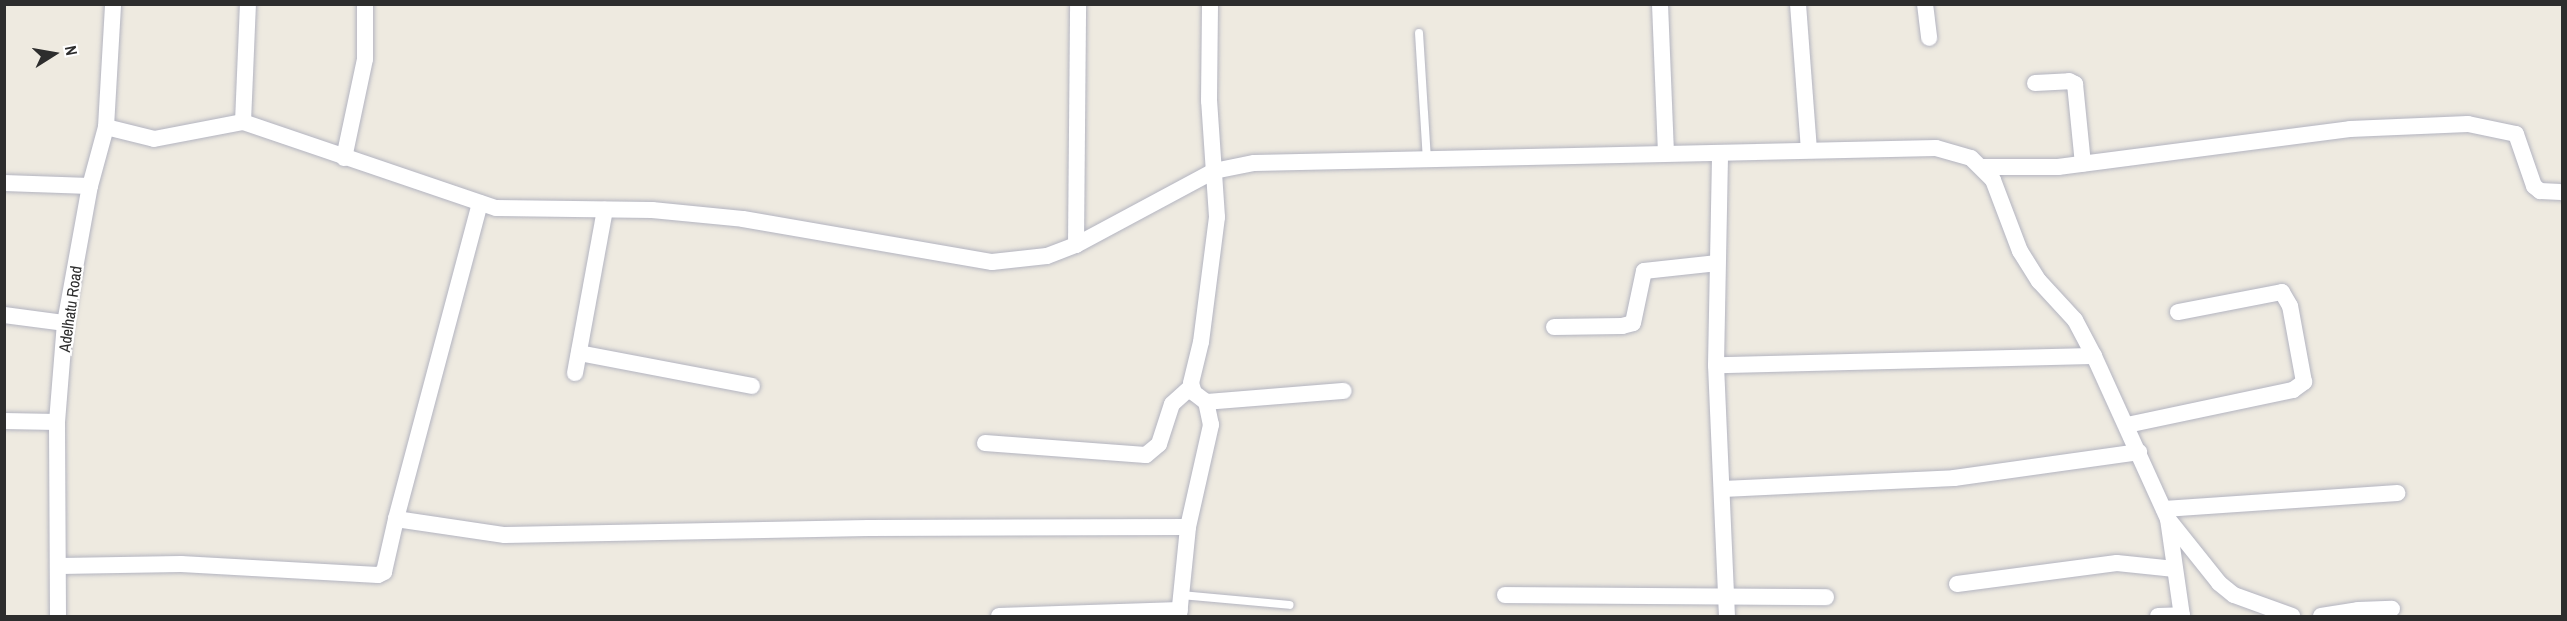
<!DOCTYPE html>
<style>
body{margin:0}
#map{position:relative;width:2567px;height:621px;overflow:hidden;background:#eeeae0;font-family:"Archivo Narrow",sans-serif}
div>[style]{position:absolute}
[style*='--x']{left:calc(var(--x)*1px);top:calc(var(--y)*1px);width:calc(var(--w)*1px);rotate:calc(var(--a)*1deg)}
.roads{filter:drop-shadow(0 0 2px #b3b4c0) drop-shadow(0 0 2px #b3b4c0)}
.service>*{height:8px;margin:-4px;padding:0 4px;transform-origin:4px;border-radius:4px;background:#fff}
.minor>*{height:16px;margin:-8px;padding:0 8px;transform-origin:8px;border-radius:8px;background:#fff}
span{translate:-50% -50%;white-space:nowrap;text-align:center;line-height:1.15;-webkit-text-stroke:4.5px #fff;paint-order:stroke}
.street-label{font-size:16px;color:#2d2d2d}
.frame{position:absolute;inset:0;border:6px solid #2d2d2d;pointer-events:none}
.north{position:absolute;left:24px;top:24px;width:60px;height:60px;-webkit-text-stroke:4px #fff;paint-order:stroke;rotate:79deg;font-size:16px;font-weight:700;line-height:24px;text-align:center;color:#2d2d2d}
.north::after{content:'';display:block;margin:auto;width:21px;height:27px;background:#2d2d2d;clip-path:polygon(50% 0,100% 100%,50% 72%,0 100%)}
</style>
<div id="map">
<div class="roads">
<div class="service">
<div style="--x:1419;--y:33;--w:126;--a:86.4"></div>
<div style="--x:1181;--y:595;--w:109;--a:5.2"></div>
</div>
<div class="minor">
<div style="--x:1660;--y:4;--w:149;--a:87.7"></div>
<div style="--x:1798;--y:4;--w:146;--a:85.7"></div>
<div style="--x:1925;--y:4;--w:34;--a:83"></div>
<div style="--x:2035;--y:83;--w:34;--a:-3"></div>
<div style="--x:2069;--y:81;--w:7;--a:27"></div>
<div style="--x:2075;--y:84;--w:80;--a:84.3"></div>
<div style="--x:243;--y:122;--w:118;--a:-87.6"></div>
<div style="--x:106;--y:127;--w:49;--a:14"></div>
<div style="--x:154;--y:139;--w:91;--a:-10.8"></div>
<div style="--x:243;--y:122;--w:267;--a:18.8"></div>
<div style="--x:496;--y:208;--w:156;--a:0.7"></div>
<div style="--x:652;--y:210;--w:91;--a:5.6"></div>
<div style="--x:743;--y:219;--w:253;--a:9.8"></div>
<div style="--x:992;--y:262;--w:55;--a:-6.2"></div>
<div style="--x:1047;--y:256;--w:31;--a:-21"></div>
<div style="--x:1076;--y:245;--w:157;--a:-28.2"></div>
<div style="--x:1214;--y:171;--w:41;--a:-11.3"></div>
<div style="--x:1254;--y:163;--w:682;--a:-1.26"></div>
<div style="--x:1936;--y:148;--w:36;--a:16"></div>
<div style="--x:1971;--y:158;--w:31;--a:45"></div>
<div style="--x:1993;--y:180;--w:76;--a:69.2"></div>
<div style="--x:2020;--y:251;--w:36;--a:58"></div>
<div style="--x:2039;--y:281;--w:53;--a:47.3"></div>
<div style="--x:2075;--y:320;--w:41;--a:62.2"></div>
<div style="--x:2094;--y:356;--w:378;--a:178.6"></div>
<div style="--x:1716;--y:365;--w:211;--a:-88.9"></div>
<div style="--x:344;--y:158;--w:101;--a:-78"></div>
<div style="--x:365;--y:59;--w:55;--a:-90"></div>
<div style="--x:1983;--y:167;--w:75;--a:0"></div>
<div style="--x:2058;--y:167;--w:294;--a:-7.4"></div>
<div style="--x:2350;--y:129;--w:118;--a:-2.4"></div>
<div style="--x:2468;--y:124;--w:49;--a:11.8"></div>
<div style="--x:2516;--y:134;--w:55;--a:70.9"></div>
<div style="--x:2534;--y:186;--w:8;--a:40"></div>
<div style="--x:2540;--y:191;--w:22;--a:3"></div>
<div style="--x:4;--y:183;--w:86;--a:2"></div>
<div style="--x:480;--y:203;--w:327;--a:104.9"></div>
<div style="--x:396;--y:519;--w:110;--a:8.4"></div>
<div style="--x:505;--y:535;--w:363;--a:-1.1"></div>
<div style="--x:868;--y:528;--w:320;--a:-0.2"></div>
<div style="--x:1076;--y:245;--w:239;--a:-89.5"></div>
<div style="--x:4;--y:315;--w:62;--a:7.5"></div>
<div style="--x:1554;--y:327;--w:68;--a:-0.8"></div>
<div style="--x:1622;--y:326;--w:11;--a:-15"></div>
<div style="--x:1633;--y:323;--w:53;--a:-78.1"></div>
<div style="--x:1644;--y:271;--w:74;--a:-6.2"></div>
<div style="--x:579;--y:353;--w:176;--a:10.8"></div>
<div style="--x:2094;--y:356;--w:179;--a:65.6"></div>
<div style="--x:2168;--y:519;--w:82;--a:51.4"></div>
<div style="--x:2219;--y:583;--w:19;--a:39"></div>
<div style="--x:2234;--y:595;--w:62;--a:19.9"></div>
<div style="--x:1716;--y:365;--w:251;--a:87.5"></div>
<div style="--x:575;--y:373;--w:166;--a:-79.6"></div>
<div style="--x:1206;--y:402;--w:138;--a:-4.6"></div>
<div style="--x:4;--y:421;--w:53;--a:1.1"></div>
<div style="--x:2127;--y:425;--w:170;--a:-11.9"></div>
<div style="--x:2293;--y:390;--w:14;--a:-36"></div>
<div style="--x:2304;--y:382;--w:77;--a:-100.4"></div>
<div style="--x:2290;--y:306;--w:16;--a:-120"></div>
<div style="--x:2282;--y:292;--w:106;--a:169.1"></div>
<div style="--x:985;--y:443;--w:161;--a:4.3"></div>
<div style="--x:1146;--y:455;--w:17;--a:-40"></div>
<div style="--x:1159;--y:444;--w:42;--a:-72"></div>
<div style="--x:1172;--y:404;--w:25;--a:-42"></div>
<div style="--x:1723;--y:489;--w:231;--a:-2.7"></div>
<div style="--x:1954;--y:478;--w:187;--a:-8"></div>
<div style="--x:2164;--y:509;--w:234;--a:-3.9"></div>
<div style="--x:2168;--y:519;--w:98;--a:81.8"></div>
<div style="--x:60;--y:566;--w:121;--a:-0.9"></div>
<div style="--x:181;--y:564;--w:197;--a:3.2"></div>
<div style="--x:378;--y:575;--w:7;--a:-27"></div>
<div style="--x:384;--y:572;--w:54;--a:-77.2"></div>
<div style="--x:1957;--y:584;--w:161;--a:-7.5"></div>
<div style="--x:2117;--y:563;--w:58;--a:5.9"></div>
<div style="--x:1505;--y:595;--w:321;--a:0.4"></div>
<div style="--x:58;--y:616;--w:194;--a:-90.3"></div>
<div style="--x:57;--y:422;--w:99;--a:-85.4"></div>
<div style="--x:65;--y:323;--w:139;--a:-79.7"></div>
<div style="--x:90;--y:186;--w:61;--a:-74.8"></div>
<div style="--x:106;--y:127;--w:123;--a:-86.7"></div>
<div style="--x:999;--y:616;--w:181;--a:-1.9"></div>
<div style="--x:1179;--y:616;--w:89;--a:-84.2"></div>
<div style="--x:1188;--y:527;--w:105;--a:-77.3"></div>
<div style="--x:1211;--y:425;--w:24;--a:-102"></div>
<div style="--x:1206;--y:402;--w:15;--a:-143"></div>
<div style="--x:1194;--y:393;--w:10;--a:-107"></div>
<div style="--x:1191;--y:383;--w:42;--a:-76.3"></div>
<div style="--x:1201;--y:342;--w:126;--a:-82.7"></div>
<div style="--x:1217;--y:217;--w:116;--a:-93.9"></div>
<div style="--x:1209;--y:101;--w:97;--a:-89.4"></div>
<div style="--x:2158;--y:616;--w:24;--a:-2"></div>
<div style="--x:2321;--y:616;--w:37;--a:-9"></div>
<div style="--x:2358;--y:610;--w:34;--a:-2"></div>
</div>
</div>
<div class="street-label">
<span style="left:70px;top:309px;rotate:-82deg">Adelhatu Road</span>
</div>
<div class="frame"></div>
<div class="north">N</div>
</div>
